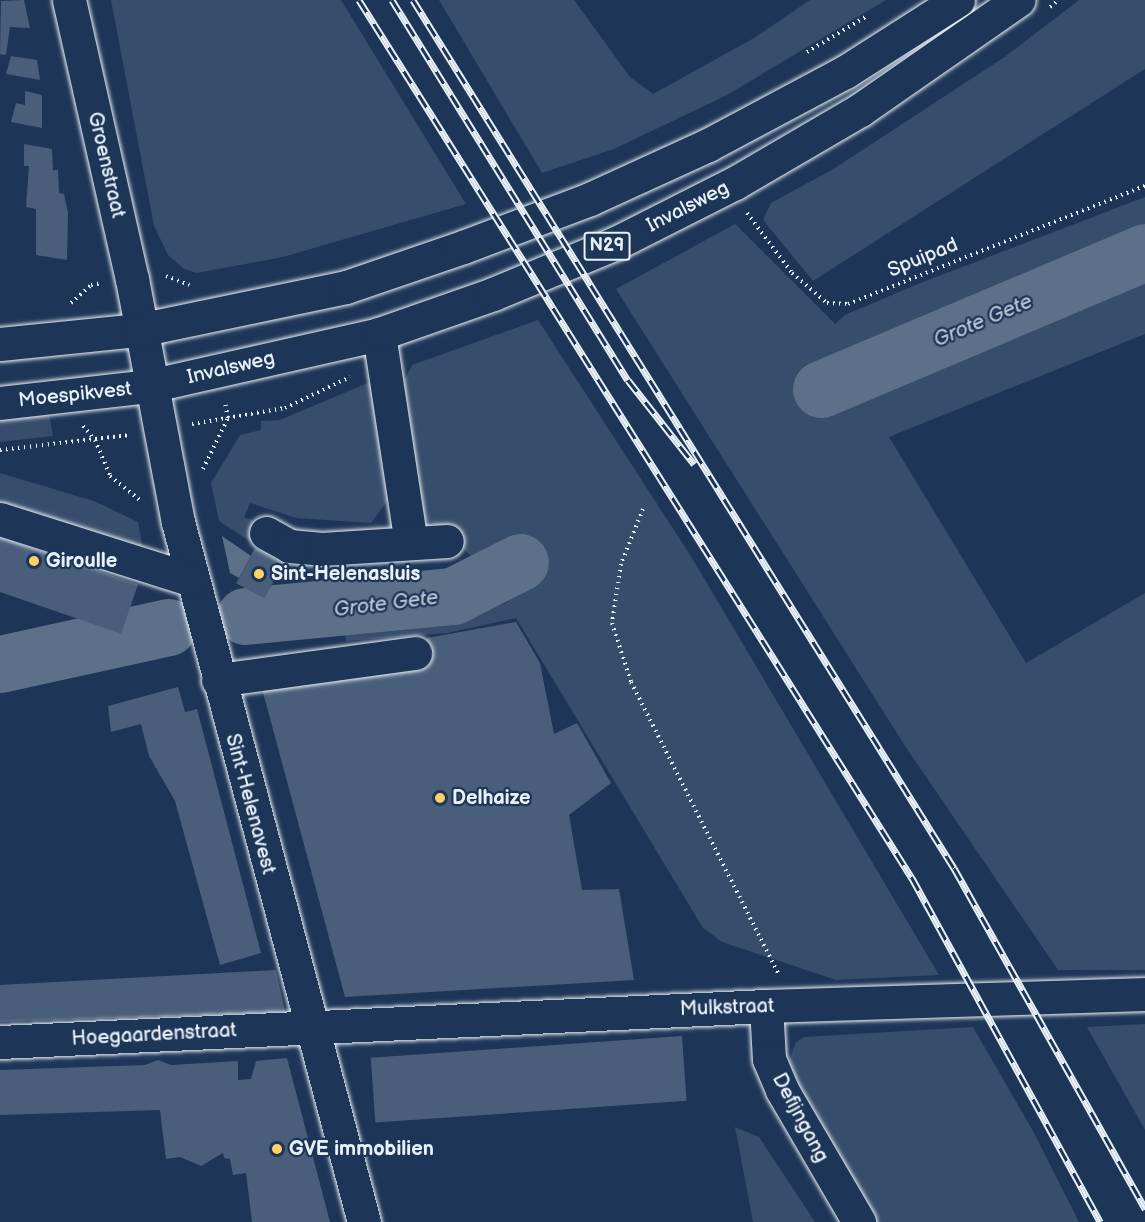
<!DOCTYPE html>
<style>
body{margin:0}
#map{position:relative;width:1145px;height:1222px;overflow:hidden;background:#1d3557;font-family:"Balsamiq Sans",sans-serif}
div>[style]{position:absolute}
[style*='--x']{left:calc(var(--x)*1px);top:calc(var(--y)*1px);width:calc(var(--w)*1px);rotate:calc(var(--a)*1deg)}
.green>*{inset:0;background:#374d6c}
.water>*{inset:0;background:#5d7089}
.river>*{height:57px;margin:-28.5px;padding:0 28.5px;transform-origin:28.5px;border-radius:28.5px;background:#5d7089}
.building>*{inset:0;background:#495e7a;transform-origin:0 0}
.path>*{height:4px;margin-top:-2px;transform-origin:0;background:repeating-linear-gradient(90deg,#e8f1f8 0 1.5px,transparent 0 6px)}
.roads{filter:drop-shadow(0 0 2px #e8f1f8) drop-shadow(0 0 2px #e8f1f8)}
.minor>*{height:33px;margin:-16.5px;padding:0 16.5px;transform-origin:16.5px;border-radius:16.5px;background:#1d3557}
.major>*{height:33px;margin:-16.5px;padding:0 16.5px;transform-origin:16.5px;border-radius:16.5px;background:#1d3557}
.rail>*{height:7px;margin-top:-3.5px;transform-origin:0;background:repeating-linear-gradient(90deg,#1d3557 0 14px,#e8f1f8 0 28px);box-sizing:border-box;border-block:2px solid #e8f1f8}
.dots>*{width:16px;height:16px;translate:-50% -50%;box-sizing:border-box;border:3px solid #1d3557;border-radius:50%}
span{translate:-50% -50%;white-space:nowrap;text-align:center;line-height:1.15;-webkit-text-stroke:4.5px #1d3557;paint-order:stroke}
.shield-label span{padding:2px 4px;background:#1d3557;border:2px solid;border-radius:4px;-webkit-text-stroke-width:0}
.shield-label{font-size:18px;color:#e8f1f8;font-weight:700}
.street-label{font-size:20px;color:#e8f1f8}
.poi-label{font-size:20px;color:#e8f1f8;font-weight:700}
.left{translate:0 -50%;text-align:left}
.water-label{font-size:21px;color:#b7c4d1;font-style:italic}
</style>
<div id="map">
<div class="green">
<div style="clip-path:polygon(111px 0,341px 0,466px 204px,283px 257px,197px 273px,184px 269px,168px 255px,154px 226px)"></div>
<div style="clip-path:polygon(439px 0,574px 0,630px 77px,653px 94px,754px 38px,810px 0,886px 0,727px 95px,614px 149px,542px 173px)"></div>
<div style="clip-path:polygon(1079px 0,1145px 0,1145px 69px,813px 281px,763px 220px,771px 203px,835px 168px,1006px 56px)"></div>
<div style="clip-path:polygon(1145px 197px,1145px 234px,965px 305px,841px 363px,832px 361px,819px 367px,810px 384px,820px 400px,844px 399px,980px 335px,1145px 271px,1145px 334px,889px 437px,1026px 663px,1145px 593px,1145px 970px,1058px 970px,905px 746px,616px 289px,735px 224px,835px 324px,845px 315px,918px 284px)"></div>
<div style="clip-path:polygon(538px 320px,692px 558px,939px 975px,836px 980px,722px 942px,703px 928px,516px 618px,447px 633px,346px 641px,344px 621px,439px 621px,506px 603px,542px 575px,510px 545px,476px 561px,444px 530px,420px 517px,400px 389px,412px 365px)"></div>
<div style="clip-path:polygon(377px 379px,390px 497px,371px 523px,296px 518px,250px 503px,244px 517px,260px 523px,283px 563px,219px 521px,211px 483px,240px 435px,261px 430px,261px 421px,280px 420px)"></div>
<div style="clip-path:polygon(49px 413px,53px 436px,0 442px,0 416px)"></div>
<div style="clip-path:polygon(0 473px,94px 501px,138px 522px,144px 555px,0 508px)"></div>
<div style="clip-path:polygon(1145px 1024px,1145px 1130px,1087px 1027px)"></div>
<div style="clip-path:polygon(973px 1027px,1033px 1131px,1079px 1222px,874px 1222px,794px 1091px,788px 1064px,796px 1042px,804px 1037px)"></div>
<div style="clip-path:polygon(735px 1127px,759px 1137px,815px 1222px,753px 1222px)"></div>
</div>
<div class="water">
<div style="clip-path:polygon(222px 536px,251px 556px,239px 578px,230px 573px)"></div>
</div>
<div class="river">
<div style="--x:821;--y:389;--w:352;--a:-22.9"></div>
<div style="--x:245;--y:616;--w:209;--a:-5.5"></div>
<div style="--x:453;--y:596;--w:75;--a:-26.9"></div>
<div style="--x:0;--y:664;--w:172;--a:-12.4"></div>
</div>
<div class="building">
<div style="clip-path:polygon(24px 0,30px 28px,10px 27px,6px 55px,0 54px,1px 1px)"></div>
<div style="clip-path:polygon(11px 56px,37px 60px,40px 80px,6px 74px)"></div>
<div style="clip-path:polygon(25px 91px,42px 95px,42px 128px,11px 122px,16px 103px,25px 105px)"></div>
<div style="clip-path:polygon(24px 144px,52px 149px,53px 170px,58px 170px,59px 193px,64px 194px,68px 213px,67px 260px,36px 255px,36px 209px,26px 207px,29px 166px,24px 166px)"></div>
<div style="left:0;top:537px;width:146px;height:52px;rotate:19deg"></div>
<div style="left:255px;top:548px;width:32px;height:40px;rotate:28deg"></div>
<div style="clip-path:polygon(516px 622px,540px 663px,554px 734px,577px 723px,611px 783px,569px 815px,582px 890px,619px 889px,634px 980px,345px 997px,260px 681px,427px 659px,427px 638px)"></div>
<div style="clip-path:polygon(178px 687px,185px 712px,197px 709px,261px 953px,220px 965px,175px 801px,149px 756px,141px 724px,111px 732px,108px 706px)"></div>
<div style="clip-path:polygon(276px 970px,285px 1012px,0 1022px,0 985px)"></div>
<div style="left:682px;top:1036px;width:65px;height:312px;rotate:86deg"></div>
<div style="clip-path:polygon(287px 1058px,330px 1222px,252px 1222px,246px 1173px,233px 1175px,230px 1159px,224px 1158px,223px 1153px,201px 1166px,180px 1157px,166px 1159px,160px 1110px,0 1115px,0 1070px,145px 1065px,158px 1060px,171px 1065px,238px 1061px,238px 1080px,251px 1079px,256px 1061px)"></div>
</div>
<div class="path">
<div style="--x:1050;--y:7;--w:11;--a:-38"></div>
<div style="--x:807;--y:52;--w:70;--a:-31"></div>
<div style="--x:747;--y:213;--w:75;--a:53.1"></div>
<div style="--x:792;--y:273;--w:46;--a:40.6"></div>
<div style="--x:827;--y:303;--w:21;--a:3"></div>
<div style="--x:848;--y:304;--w:320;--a:-21.7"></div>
<div style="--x:166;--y:276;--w:25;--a:21"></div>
<div style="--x:71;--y:303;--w:27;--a:-42"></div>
<div style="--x:91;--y:285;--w:11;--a:-10"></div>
<div style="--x:192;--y:424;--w:94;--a:-9.8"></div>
<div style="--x:285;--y:408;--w:72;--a:-25.5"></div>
<div style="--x:83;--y:426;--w:18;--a:49"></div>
<div style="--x:95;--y:440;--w:39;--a:67"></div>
<div style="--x:110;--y:476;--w:40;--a:39"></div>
<div style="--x:0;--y:450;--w:130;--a:-6.6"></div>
<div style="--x:203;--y:469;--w:57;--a:-63.9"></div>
<div style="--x:228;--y:418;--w:16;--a:-101"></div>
<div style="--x:643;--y:509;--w:59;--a:111.8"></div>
<div style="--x:621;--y:564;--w:60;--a:98.7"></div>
<div style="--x:612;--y:623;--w:62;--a:72.1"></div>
<div style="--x:631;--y:682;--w:328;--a:63.2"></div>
</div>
<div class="roads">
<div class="minor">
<div style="--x:69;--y:0;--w:286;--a:77.3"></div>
<div style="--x:132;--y:279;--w:247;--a:79.3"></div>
<div style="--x:178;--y:522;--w:724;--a:75.12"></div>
<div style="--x:379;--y:334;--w:210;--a:81.3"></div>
<div style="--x:0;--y:519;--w:201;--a:17.6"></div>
<div style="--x:266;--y:533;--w:26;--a:29"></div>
<div style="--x:289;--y:546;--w:33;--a:5"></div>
<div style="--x:322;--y:549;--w:125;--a:-3.7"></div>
<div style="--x:218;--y:680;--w:199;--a:-7.8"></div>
<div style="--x:766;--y:1006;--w:53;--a:86.8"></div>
<div style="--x:769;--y:1059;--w:34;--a:67"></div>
<div style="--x:782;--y:1090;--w:153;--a:59.7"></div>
<div style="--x:0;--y:1042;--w:767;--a:-2.69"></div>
<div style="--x:766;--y:1006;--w:379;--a:-1.8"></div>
</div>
<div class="major">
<div style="--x:0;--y:344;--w:140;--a:-5.8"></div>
<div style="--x:139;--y:330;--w:211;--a:-11.7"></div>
<div style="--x:346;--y:287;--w:124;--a:-18.9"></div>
<div style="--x:463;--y:247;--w:136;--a:-20.7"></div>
<div style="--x:590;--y:199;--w:130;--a:-24.6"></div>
<div style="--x:708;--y:145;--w:155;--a:-28.1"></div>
<div style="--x:845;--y:72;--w:134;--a:-32.5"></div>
<div style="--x:0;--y:403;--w:150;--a:-6.5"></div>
<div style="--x:149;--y:386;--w:236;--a:-12.7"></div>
<div style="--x:379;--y:334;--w:121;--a:-19.3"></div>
<div style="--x:493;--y:294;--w:133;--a:-22.5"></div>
<div style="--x:616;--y:243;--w:133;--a:-26.8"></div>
<div style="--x:735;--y:183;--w:145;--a:-30.3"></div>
<div style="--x:860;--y:110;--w:193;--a:-34.8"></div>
</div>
</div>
<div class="rail">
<div style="--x:359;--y:0;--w:1038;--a:57.8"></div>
<div style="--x:912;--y:878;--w:392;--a:61.3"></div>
<div style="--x:392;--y:0;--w:447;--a:58.2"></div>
<div style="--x:628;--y:380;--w:107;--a:51.8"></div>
<div style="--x:413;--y:0;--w:1023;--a:58.07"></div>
<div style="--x:954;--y:868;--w:391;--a:60.7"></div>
</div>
<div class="dots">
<div style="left:34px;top:561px;background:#ffd166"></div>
<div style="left:259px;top:574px;background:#ffd166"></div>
<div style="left:440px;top:798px;background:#ffd166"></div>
<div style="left:277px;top:1149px;background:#ffd166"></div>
</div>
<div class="shield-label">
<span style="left:607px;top:246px">N29</span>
</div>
<div class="street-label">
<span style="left:106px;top:165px;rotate:77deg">Groenstraat</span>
<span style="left:688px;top:207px;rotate:-27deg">Invalsweg</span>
<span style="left:923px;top:258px;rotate:-22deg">Spuipad</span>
<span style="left:231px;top:368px;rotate:-13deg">Invalsweg</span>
<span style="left:75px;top:395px;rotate:-6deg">Moespikvest</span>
<span style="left:250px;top:804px;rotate:75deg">Sint-Helenavest</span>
<span style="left:727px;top:1008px;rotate:-2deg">Mulkstraat</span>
<span style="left:154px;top:1035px;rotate:-3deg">Hoegaardenstraat</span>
<span style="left:800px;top:1118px;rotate:62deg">Defijngang</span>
</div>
<div class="poi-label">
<span class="left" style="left:46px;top:561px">Giroulle</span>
<span class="left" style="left:271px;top:574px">Sint-Helenasluis</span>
<span class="left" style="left:452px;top:798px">Delhaize</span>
<span class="left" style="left:289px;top:1149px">GVE immobilien</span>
</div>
<div class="water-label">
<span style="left:983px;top:321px;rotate:-23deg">Grote Gete</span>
<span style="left:386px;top:604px;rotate:-7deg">Grote Gete</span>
</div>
</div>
